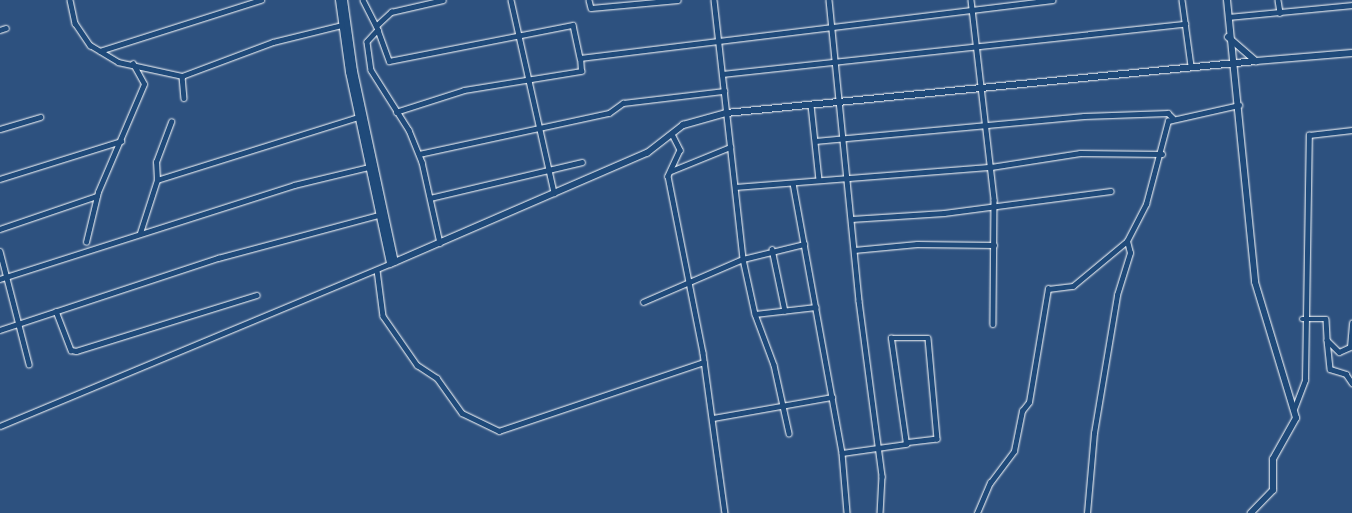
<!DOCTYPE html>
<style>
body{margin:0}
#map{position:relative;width:1352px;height:513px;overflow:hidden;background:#2d517f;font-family:"Gochi Hand",sans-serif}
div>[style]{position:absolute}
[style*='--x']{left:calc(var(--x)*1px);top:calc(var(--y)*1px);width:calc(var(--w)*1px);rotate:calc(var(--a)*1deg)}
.roads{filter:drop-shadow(0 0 1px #fff) drop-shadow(0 0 1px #fff)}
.street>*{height:4.5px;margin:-2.25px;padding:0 2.25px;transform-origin:2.25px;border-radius:2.25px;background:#1f4a7a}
.secondary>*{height:6px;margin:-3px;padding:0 3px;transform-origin:3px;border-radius:3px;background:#1f4a7a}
span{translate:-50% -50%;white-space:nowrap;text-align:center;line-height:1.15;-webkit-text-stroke:4px #1f4a7a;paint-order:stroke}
</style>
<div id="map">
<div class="roads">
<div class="street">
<div style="--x:70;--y:0;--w:24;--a:78"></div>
<div style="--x:75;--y:23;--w:27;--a:56"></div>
<div style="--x:90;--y:45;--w:33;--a:31"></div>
<div style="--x:118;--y:62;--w:66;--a:12.3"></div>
<div style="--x:182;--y:76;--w:22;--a:85"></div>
<div style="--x:363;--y:0;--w:34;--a:63"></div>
<div style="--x:378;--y:30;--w:16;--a:133"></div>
<div style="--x:367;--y:42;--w:28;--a:82"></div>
<div style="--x:371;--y:70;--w:71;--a:57.7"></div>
<div style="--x:409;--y:130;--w:35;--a:68"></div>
<div style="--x:422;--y:162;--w:83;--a:77.5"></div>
<div style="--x:511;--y:0;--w:198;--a:77.4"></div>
<div style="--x:589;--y:0;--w:8;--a:76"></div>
<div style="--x:591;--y:8;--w:87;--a:-5.3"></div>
<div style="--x:714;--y:0;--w:261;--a:83.6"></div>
<div style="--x:743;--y:259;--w:56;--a:77.7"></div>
<div style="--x:755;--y:314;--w:54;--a:69.6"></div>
<div style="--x:774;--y:365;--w:70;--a:77.6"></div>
<div style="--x:829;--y:0;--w:302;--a:84.3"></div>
<div style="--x:859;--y:301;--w:177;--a:82.5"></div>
<div style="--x:882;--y:476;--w:37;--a:93"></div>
<div style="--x:971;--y:0;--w:201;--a:83.4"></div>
<div style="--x:994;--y:200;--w:124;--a:90.5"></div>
<div style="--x:1182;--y:0;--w:67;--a:82.2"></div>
<div style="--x:1278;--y:0;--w:13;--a:81"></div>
<div style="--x:1228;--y:17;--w:125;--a:-5.5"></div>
<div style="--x:376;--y:26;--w:21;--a:-43"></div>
<div style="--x:391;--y:12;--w:53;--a:-13"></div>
<div style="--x:0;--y:30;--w:6;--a:-18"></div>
<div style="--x:378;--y:30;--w:33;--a:70"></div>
<div style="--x:389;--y:61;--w:187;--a:-11.1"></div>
<div style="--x:573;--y:25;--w:34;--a:78"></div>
<div style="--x:100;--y:51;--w:169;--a:-17.6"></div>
<div style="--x:722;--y:74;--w:466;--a:-6.2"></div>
<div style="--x:182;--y:76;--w:97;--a:-20.5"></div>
<div style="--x:273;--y:42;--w:71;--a:-13.8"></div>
<div style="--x:811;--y:105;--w:75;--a:83.9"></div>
<div style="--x:396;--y:112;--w:71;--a:-17.9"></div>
<div style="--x:464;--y:90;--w:119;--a:-9.2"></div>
<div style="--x:581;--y:71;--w:13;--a:-94"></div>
<div style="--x:580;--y:58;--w:476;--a:-7"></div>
<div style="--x:0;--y:129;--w:42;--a:-16.7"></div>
<div style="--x:672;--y:134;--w:18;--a:63"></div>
<div style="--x:680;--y:150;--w:29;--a:115"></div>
<div style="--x:668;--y:176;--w:180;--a:78.8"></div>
<div style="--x:703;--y:353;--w:162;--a:82.2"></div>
<div style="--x:815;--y:141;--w:270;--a:-5.3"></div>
<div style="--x:1084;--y:116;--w:84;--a:-2"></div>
<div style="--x:1168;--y:113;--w:7;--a:45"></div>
<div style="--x:419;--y:154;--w:194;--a:-12.2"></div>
<div style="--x:609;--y:113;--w:17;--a:-36"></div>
<div style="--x:623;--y:103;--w:102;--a:-6.8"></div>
<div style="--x:671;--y:171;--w:64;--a:-22.1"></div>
<div style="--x:0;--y:179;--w:127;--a:-17.4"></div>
<div style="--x:157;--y:180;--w:211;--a:-17.4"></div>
<div style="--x:793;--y:183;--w:274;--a:79.7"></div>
<div style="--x:842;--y:453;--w:60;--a:85.2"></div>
<div style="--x:735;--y:187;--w:257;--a:-4.5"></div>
<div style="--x:991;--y:167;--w:90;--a:-8.9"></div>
<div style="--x:1080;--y:153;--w:82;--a:0.7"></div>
<div style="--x:430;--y:198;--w:156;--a:-13.3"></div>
<div style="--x:851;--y:219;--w:93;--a:-3.7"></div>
<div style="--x:944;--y:213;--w:168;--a:-7.5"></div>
<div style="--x:0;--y:229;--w:102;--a:-18.8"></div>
<div style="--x:140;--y:233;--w:56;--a:-72.2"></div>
<div style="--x:157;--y:180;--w:18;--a:-93"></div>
<div style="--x:156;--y:162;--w:43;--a:-69.4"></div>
<div style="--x:86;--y:242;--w:51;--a:-76.5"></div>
<div style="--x:98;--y:192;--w:117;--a:-66.9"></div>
<div style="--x:144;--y:84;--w:23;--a:-119"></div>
<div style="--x:772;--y:249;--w:63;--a:78.2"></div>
<div style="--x:854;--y:250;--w:63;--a:-5.4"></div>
<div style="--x:917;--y:244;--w:77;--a:0.7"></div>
<div style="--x:0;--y:251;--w:117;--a:75.6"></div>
<div style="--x:377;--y:270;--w:46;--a:82.6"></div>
<div style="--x:383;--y:316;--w:60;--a:55.2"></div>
<div style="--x:417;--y:365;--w:24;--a:33"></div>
<div style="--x:437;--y:378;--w:43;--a:54.5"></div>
<div style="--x:462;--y:413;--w:41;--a:25.9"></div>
<div style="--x:499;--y:431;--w:216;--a:-18.6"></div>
<div style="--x:0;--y:279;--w:309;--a:-17.7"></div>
<div style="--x:294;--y:185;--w:77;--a:-13.5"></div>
<div style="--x:643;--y:302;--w:109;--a:-23.3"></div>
<div style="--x:743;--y:259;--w:63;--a:-13.8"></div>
<div style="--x:56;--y:311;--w:42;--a:69"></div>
<div style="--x:71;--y:350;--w:5;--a:11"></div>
<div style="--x:76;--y:351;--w:189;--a:-17.2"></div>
<div style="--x:755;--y:314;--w:61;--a:-6.5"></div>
<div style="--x:1302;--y:319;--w:24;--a:0"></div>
<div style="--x:1326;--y:319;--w:21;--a:87"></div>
<div style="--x:1327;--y:340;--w:17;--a:45"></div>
<div style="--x:1339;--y:352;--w:12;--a:-24"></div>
<div style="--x:1350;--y:347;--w:24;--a:-85"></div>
<div style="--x:0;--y:330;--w:230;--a:-18.3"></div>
<div style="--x:218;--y:258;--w:167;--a:-15"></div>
<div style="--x:1327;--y:340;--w:29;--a:84"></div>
<div style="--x:1330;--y:369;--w:17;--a:17"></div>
<div style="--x:1346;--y:374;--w:11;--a:56"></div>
<div style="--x:1294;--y:409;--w:31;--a:-69"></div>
<div style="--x:1305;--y:380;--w:245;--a:-89.1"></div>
<div style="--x:1309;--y:135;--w:43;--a:-6.6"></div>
<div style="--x:713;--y:418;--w:121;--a:-10"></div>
<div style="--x:0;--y:426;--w:422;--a:-22.6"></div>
<div style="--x:842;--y:453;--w:65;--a:-8"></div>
<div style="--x:906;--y:444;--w:107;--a:-98.1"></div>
<div style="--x:891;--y:338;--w:37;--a:0"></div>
<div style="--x:928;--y:338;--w:101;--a:84.9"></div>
<div style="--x:937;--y:439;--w:31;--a:173"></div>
<div style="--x:977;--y:513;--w:33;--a:-67"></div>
<div style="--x:990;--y:483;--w:40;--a:-53"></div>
<div style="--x:1014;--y:451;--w:41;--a:-78.7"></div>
<div style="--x:1022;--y:411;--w:11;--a:-52"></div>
<div style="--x:1029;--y:402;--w:115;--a:-80.5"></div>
<div style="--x:1048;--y:289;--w:25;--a:-7"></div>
<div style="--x:1073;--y:286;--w:70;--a:-39.8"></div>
<div style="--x:1127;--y:241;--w:42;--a:-62.8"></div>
<div style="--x:1146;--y:204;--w:86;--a:-75.2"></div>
<div style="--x:1168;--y:121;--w:73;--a:-12.7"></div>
<div style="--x:1087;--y:513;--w:80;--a:-85"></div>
<div style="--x:1094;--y:433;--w:140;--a:-80.5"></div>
<div style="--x:1117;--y:295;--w:44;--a:-72.8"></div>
<div style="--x:1130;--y:253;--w:12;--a:-104"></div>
</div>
<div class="secondary">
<div style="--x:339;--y:0;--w:73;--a:82.1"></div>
<div style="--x:349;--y:72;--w:196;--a:77.9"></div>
<div style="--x:390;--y:264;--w:280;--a:-23.4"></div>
<div style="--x:647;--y:153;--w:46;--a:-37.9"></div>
<div style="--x:683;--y:125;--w:45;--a:-15.6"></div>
<div style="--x:726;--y:113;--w:533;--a:-5.6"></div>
<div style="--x:344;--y:0;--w:72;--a:82"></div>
<div style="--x:354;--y:71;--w:195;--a:77.9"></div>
<div style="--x:1227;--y:0;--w:283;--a:84.3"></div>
<div style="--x:1255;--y:282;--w:142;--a:73.2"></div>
<div style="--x:1296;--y:418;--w:47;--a:119.3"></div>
<div style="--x:1273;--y:459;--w:31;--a:90"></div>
<div style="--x:1273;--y:490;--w:32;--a:134"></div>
<div style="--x:1228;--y:37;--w:37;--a:41"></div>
<div style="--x:1256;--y:61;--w:96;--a:-4.8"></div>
</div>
</div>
</div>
